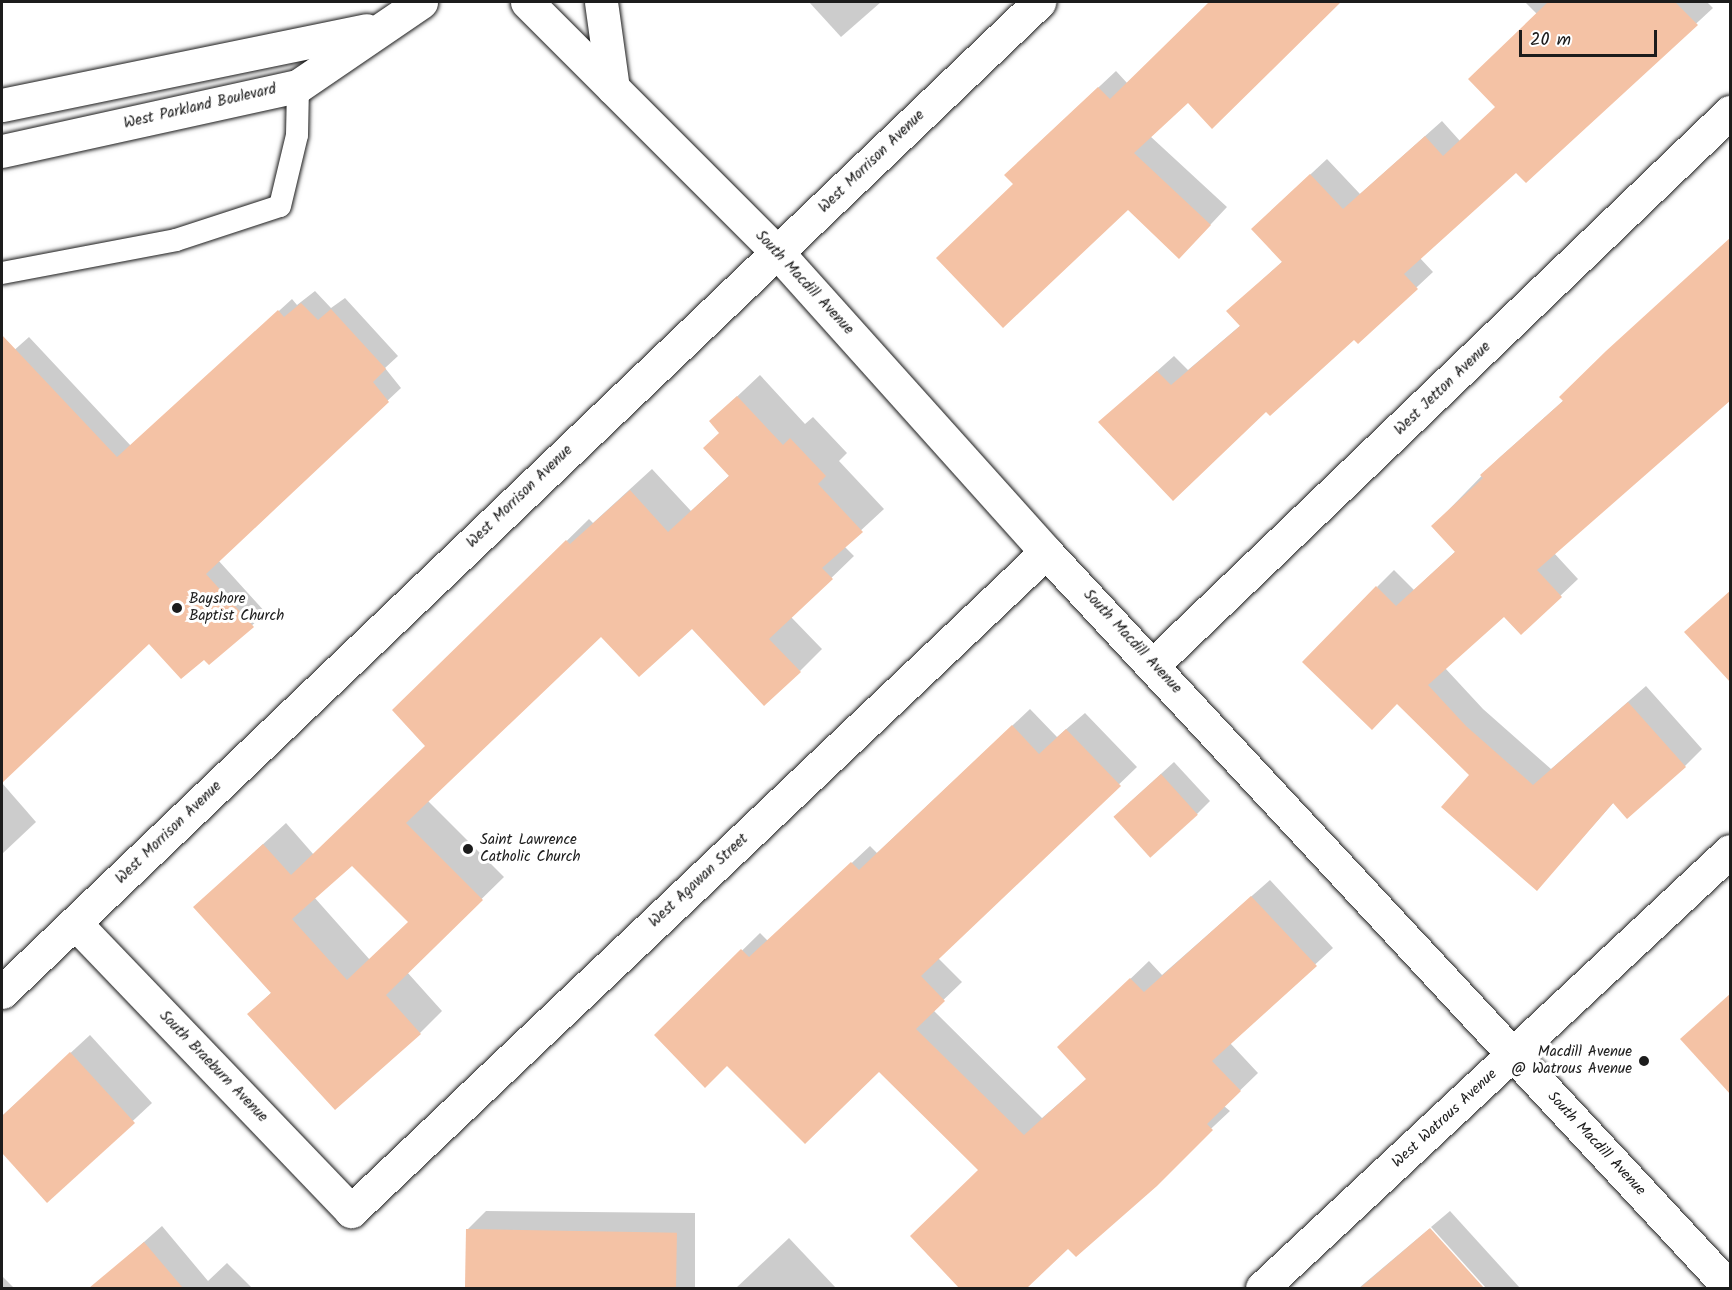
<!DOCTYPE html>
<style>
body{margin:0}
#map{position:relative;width:1732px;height:1290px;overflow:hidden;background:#fff;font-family:Kalam,sans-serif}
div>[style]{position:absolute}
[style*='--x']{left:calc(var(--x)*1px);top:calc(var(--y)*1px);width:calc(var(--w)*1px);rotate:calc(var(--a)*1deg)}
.shadow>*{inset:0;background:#0003}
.building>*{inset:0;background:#f4c2a5;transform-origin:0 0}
.roads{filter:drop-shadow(0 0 2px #1c1c1c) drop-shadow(0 0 2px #1c1c1c)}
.service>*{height:22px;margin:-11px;padding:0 11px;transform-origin:11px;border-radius:11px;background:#fff}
.minor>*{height:33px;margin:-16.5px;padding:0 16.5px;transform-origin:16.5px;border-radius:16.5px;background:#fff}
.tertiary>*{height:33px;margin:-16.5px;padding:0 16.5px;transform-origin:16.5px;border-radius:16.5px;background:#fff}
.dots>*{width:16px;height:16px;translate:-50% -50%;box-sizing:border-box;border:3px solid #fff;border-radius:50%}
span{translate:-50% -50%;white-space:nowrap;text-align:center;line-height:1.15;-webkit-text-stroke:6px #fff;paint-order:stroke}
.street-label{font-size:15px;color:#1c1c1c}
.poi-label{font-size:15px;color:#1c1c1c}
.left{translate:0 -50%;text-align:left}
.right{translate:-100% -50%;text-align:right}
.frame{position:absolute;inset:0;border:3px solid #1c1c1c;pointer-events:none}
.scale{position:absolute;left:1519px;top:30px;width:138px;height:27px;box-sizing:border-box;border:3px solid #1c1c1c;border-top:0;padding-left:8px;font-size:18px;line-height:21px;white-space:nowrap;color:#1c1c1c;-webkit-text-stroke:4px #fff;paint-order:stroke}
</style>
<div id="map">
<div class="shadow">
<div style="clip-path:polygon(809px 2px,881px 2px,841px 37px)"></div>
<div style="clip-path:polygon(1211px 2px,1338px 2px,1212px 127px,1188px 101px,1150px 136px,1227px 207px,1196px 240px,1128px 208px,1014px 184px,1023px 158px,1116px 71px,1128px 84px)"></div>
<div style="clip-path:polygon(1525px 2px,1707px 2px,1713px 8px,1526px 181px,1516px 171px,1419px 257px,1433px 272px,1358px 342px,1355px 338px,1266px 410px,1100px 422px,1174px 356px,1188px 370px,1241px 325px,1228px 311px,1283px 261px,1269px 213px,1327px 159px,1360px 194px,1442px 121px,1460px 141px,1497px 106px,1537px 14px)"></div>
<div style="clip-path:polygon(315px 291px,331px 308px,345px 298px,398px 356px,385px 368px,401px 388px,218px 560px,266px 613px,209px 663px,205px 658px,149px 642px,2px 780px,2px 361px,29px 337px,131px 446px,292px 299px,297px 305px)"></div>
<div style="clip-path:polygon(evenodd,760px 375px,805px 424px,813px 417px,847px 453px,839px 461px,884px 509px,844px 546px,854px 556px,791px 617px,822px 649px,800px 671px,692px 627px,601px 635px,427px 800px,504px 877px,407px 972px,442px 1011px,420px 1033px,249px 1014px,272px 992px,195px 907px,286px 823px,314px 855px,427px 746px,416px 689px,589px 519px,593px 523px,652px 469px,691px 511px,730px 475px,721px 432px,711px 421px,760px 375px,353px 864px,410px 921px,370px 960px,314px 897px,353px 864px)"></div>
<div style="clip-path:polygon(1578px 379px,1554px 553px,1578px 579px,1521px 633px,1504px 614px,1445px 668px,1483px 709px,1551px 769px,1646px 686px,1702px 749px,1685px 766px,1614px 802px,1537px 889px,1471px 775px,1377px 587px,1394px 570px,1414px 590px,1456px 551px,1433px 526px,1499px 458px,1564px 400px)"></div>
<div style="clip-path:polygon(1030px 709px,1057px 737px,1085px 713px,1137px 767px,938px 958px,962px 982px,933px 1010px,1042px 1118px,1088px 1078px,1077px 1030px,1149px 961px,1162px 975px,1270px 880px,1333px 948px,1230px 1043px,1258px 1073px,1224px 1106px,1230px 1111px,1076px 1255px,1068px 1247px,1025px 1288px,961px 1288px,912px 1236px,980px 1170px,879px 1070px,727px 1064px,656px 1035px,760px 933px,768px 941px,870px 846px,877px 853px)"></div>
<div style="clip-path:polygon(1174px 762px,1210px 801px,1197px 814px,1128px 804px)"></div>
<div style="clip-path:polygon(2px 783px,36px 822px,2px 854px)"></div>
<div style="clip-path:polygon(90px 1035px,152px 1103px,47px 1201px,2px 1151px,2px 1116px)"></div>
<div style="clip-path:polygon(486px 1211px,695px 1213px,695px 1287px,467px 1288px,467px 1230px)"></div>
<div style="clip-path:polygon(1450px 1211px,1520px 1288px,1486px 1288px,1431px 1227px)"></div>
<div style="clip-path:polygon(162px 1226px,208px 1281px,227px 1263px,252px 1288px,92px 1288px)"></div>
<div style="clip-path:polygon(1429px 1229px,1482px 1288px,1359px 1288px)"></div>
<div style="clip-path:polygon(789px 1238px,836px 1288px,736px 1288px)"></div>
<div style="clip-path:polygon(2px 1276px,14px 1288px,2px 1288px)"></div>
</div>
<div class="building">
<div style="clip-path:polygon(1209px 2px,1341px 2px,1212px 129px,1188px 103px,1134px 153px,1211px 225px,1179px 259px,1128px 210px,1003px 328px,936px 258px,1013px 184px,1004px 175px,1098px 87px,1110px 99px)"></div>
<div style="clip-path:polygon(1548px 2px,1675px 2px,1698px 25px,1526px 183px,1516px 173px,1404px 274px,1418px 289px,1358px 344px,1354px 340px,1270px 416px,1266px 412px,1173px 501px,1098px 422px,1157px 371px,1171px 385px,1240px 326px,1226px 311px,1282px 262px,1251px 229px,1310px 174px,1343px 209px,1425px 136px,1443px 156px,1495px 107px,1468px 79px)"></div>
<div style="clip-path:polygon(1731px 237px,1731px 400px,1537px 570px,1562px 597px,1521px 635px,1504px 617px,1428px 685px,1466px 726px,1533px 785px,1628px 702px,1686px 767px,1627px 819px,1613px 803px,1537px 891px,1441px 807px,1469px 775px,1397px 704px,1372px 730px,1302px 662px,1376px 586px,1396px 606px,1455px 552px,1431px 526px,1483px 478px,1480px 475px,1563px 401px,1559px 397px,1606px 351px)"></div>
<div style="clip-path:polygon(301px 303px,318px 320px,331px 309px,386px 369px,373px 382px,389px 402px,206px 574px,254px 627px,209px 665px,204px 660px,181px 679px,149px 644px,2px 783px,2px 335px,117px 457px,278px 310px,284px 317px)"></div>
<div style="clip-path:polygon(evenodd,737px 396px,783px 445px,790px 438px,826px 476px,818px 484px,863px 532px,822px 568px,833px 579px,769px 639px,801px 672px,764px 706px,692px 629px,639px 677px,601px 637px,406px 823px,483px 900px,386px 995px,421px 1034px,335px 1110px,247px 1014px,271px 993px,193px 907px,263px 844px,291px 875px,425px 746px,392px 710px,566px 540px,570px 544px,630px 490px,668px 532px,729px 476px,703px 448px,719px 433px,709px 421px,737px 396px,352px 866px,408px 922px,347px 980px,292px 919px,352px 866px)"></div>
<div style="clip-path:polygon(1731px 590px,1731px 683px,1684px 632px)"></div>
<div style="clip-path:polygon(1012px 725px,1039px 754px,1066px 729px,1121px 786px,921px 976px,945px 1001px,916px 1029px,1024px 1135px,1086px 1079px,1057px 1047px,1130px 978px,1144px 992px,1251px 896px,1317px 966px,1212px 1061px,1241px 1091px,1207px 1124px,1213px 1130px,1157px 1186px,1076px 1257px,1068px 1249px,1027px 1288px,959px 1288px,910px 1236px,978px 1170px,879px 1072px,805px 1144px,727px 1066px,705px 1088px,654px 1035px,741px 949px,749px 957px,851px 862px,859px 870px)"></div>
<div style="left:1161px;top:774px;width:55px;height:64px;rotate:48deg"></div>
<div style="clip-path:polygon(1731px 993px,1731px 1095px,1680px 1039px)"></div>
<div style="clip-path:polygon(70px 1052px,135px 1123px,47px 1203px,2px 1153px,2px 1116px)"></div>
<div style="clip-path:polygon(1430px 1228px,1484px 1288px,1360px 1288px)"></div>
<div style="left:466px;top:1229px;width:211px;height:59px;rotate:1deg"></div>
<div style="clip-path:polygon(144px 1242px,183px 1288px,89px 1288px)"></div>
</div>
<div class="roads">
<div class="service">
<div style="--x:2;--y:273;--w:177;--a:-10.7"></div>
<div style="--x:176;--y:240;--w:109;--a:-18.1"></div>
<div style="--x:280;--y:206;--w:73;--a:-76.5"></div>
<div style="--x:297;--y:135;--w:49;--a:-88.8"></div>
</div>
<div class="minor">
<div style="--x:601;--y:2;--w:87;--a:82.1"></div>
<div style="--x:2;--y:105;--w:372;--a:-11.6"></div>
<div style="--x:2;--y:151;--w:303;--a:-12.4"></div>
<div style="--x:298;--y:86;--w:149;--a:-34.3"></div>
<div style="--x:1154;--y:664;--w:798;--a:-43.78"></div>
<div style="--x:75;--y:923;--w:399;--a:46.2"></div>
<div style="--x:351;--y:1211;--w:958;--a:-43.48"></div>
<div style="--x:1262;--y:1288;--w:640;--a:-43.04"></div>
</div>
<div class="tertiary">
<div style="--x:527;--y:2;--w:354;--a:45"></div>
<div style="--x:777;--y:252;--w:403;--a:48.1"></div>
<div style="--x:1046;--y:552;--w:1005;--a:47.1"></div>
<div style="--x:2;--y:992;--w:1434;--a:-43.67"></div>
</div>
</div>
<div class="dots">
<div style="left:177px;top:608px;background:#1c1c1c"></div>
<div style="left:468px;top:849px;background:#1c1c1c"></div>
<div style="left:1644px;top:1061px;background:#1c1c1c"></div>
</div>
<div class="street-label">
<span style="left:200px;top:107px;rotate:-13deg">West Parkland Boulevard</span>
<span style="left:872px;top:162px;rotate:-44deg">West Morrison Avenue</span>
<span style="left:804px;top:283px;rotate:47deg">South Macdill Avenue</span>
<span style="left:1443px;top:389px;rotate:-44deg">West Jetton Avenue</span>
<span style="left:520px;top:497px;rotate:-44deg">West Morrison Avenue</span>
<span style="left:1132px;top:642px;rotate:47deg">South Macdill Avenue</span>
<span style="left:169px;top:833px;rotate:-44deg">West Morrison Avenue</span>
<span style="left:699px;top:881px;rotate:-43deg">West Agawan Street</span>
<span style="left:213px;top:1067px;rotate:46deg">South Braeburn Avenue</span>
<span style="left:1445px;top:1119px;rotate:-43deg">West Watrous Avenue</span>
<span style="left:1596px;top:1144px;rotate:47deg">South Macdill Avenue</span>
</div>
<div class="poi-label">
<span class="left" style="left:189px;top:608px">Bayshore<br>Baptist Church</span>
<span class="left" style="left:480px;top:849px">Saint Lawrence<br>Catholic Church</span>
<span class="right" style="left:1632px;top:1061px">Macdill Avenue<br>@ Watrous Avenue</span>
</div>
<div class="frame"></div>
<div class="scale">20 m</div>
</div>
